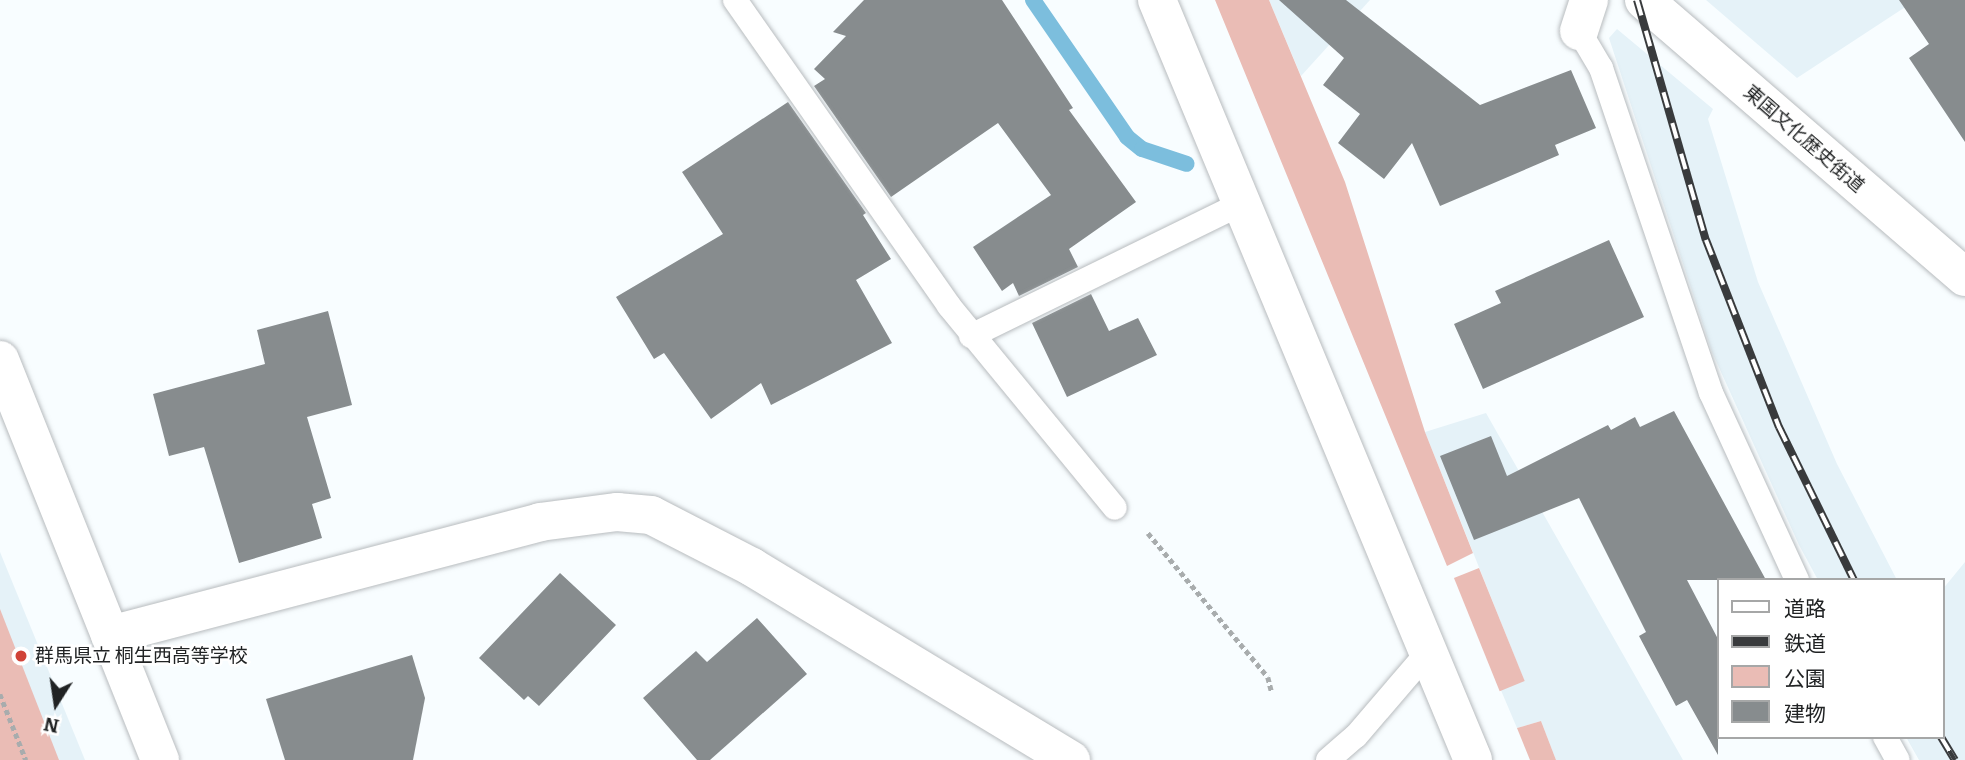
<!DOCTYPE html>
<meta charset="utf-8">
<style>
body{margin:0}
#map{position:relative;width:1965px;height:760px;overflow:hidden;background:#f8fdff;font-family:Bitter,"Noto Sans JP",serif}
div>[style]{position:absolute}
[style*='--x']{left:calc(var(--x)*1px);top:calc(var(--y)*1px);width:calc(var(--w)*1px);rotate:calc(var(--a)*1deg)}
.built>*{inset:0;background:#e5f2f8}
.green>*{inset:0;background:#eabcb5;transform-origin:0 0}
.stream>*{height:16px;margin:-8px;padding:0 8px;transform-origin:8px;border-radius:8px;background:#7cbedd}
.building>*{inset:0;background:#878c8e}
.path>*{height:4.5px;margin-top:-2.25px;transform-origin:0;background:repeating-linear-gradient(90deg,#a8acad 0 5px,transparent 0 8.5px)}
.roads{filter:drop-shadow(0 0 2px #b8bcbf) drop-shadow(0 0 2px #b8bcbf)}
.lane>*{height:24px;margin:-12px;padding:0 12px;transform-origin:12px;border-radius:12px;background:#fff}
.street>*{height:38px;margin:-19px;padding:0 19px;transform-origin:19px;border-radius:19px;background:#fff}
.secondary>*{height:38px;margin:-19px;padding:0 19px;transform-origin:19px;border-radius:19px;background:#fff}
.highway>*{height:38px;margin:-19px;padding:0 19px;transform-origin:19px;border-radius:19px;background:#fff}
.rail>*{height:8px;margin-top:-4px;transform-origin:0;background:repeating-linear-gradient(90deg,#fff 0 16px,#393b3d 0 32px);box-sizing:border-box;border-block:2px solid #393b3d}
.dots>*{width:19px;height:19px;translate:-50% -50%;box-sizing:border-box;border:4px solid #fff;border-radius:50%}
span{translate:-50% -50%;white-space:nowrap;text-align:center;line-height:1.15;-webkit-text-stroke:5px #fff;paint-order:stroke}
.street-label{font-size:19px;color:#212324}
.poi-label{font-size:19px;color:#212324}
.left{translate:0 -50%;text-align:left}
.legend{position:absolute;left:1717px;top:578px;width:228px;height:161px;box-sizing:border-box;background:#fff;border:2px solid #a6a7a7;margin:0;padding:9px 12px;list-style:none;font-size:21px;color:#212324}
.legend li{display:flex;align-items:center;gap:14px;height:35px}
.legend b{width:35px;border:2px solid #a6a7a7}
.north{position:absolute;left:21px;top:669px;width:70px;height:70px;-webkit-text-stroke:5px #fff;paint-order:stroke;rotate:192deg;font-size:19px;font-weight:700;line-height:28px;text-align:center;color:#212324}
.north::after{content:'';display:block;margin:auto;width:24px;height:32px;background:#212324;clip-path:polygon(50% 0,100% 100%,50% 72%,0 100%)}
</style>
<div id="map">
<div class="built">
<div style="clip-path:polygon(1269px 0,1370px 0,1301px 76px)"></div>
<div style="clip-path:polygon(1706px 0,1916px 0,1797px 78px)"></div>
<div style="clip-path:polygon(1617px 29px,1713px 109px,1708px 119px,1758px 282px,1837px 464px,1897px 580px,1818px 580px,1799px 545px,1712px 352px,1609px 38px)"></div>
<div style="clip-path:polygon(1486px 413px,1683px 760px,1556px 760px,1541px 721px,1517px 728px,1500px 688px,1524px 680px,1425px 432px)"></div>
<div style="clip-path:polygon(0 552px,85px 760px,0 760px)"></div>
<div style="clip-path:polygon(1965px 562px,1965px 760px,1919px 760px,1906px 737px,1942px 737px,1942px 590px)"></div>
</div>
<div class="green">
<div style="clip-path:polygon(1215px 0,1269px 0,1345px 182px,1425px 432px,1473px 553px,1447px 566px)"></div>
<div style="left:1479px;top:568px;width:122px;height:27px;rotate:68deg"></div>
<div style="clip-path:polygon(0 609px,59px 760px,0 760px)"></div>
<div style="clip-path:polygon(1541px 721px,1556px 760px,1530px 760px,1517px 728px)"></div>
</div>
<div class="stream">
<div style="--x:1033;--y:0;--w:166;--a:55.5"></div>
<div style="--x:1127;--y:137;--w:19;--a:39"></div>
<div style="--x:1142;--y:149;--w:47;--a:18.4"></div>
</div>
<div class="building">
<div style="clip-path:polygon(864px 0,1002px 0,1073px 108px,1069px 110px,1136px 202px,1069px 249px,1078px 267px,1019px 296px,1013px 283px,1002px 291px,973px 247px,1051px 195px,998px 123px,891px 197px,814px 86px,825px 79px,814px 69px,846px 36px,833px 32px)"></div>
<div style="clip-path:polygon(1279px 0,1346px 0,1480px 105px,1571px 70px,1596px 128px,1555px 145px,1559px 155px,1440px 206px,1412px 143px,1384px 179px,1338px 143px,1360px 114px,1323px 85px,1344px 58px)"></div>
<div style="clip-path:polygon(1899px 0,1965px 0,1965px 142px,1909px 58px,1929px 44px)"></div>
<div style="clip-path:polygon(788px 102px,866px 213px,863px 215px,891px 259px,856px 280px,892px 343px,771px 405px,761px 383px,711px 419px,664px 353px,654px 359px,616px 297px,723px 234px,682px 172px)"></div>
<div style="clip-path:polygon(1609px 240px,1644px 317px,1483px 389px,1454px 324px,1501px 303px,1495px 291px)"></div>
<div style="clip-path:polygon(1091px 294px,1109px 331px,1138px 318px,1157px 355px,1067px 397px,1032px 323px)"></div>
<div style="clip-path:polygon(328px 311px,352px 405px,307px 417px,331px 498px,312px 504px,322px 538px,239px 563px,204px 447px,169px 456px,153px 394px,265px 364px,257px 330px)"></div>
<div style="clip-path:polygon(1674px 411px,1766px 580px,1687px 580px,1718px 639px,1718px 755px,1687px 700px,1676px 706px,1639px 636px,1646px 632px,1579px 498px,1474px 540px,1440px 456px,1491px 436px,1507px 476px,1608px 425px,1611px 430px,1635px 417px,1640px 427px)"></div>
<div style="clip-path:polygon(560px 573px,616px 625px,539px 706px,528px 696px,524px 700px,479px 658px)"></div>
<div style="clip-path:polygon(757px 618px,807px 674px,710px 760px,697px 760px,643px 698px,696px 651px,707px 662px)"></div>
<div style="clip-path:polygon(412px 655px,425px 698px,413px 760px,285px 760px,266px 699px)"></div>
</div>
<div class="path">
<div style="--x:1148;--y:533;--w:187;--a:50.2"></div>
<div style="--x:1268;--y:677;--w:16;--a:76"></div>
<div style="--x:0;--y:694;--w:71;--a:68.5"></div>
</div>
<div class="roads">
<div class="lane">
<div style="--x:735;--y:0;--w:373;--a:55"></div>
<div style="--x:949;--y:306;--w:261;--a:50.6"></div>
<div style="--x:1579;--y:31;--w:43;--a:59.3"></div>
<div style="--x:1601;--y:68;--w:343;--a:71.3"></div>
<div style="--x:1711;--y:393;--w:206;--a:65.3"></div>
<div style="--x:971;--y:336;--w:304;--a:-26.1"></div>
<div style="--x:1885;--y:737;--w:26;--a:61"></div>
<div style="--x:1328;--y:760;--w:37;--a:-41"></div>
<div style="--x:1356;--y:736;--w:111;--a:-49.4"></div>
</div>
<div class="street">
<div style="--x:1579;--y:31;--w:33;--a:-72"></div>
<div style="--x:110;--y:635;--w:445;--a:-14.7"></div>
<div style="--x:540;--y:522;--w:78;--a:-7.4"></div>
<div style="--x:617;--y:512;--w:34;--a:5"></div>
<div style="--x:651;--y:515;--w:114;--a:27.2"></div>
<div style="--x:752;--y:567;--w:373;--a:31.2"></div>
</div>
<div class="secondary">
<div style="--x:1157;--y:0;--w:823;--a:67.42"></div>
<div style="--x:0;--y:360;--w:431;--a:68.2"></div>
</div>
<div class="highway">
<div style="--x:1644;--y:0;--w:424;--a:40.8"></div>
</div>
</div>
<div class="rail">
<div style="--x:1637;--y:0;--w:250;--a:74"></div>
<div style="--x:1706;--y:240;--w:201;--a:68.7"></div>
<div style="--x:1779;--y:427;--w:170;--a:63.9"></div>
<div style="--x:1941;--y:737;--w:27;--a:59"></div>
</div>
<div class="dots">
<div style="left:21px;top:656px;background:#d04237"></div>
</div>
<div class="street-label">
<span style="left:1804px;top:139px;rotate:41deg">東国文化歴史街道</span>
</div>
<div class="poi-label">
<span class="left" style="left:35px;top:656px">群馬県立 桐生西高等学校</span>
</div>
<ul class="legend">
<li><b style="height:9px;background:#fff"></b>道路</li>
<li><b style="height:9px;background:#393b3d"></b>鉄道</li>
<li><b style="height:19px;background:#eabcb5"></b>公園</li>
<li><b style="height:19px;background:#878c8e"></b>建物</li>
</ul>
<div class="north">N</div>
</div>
